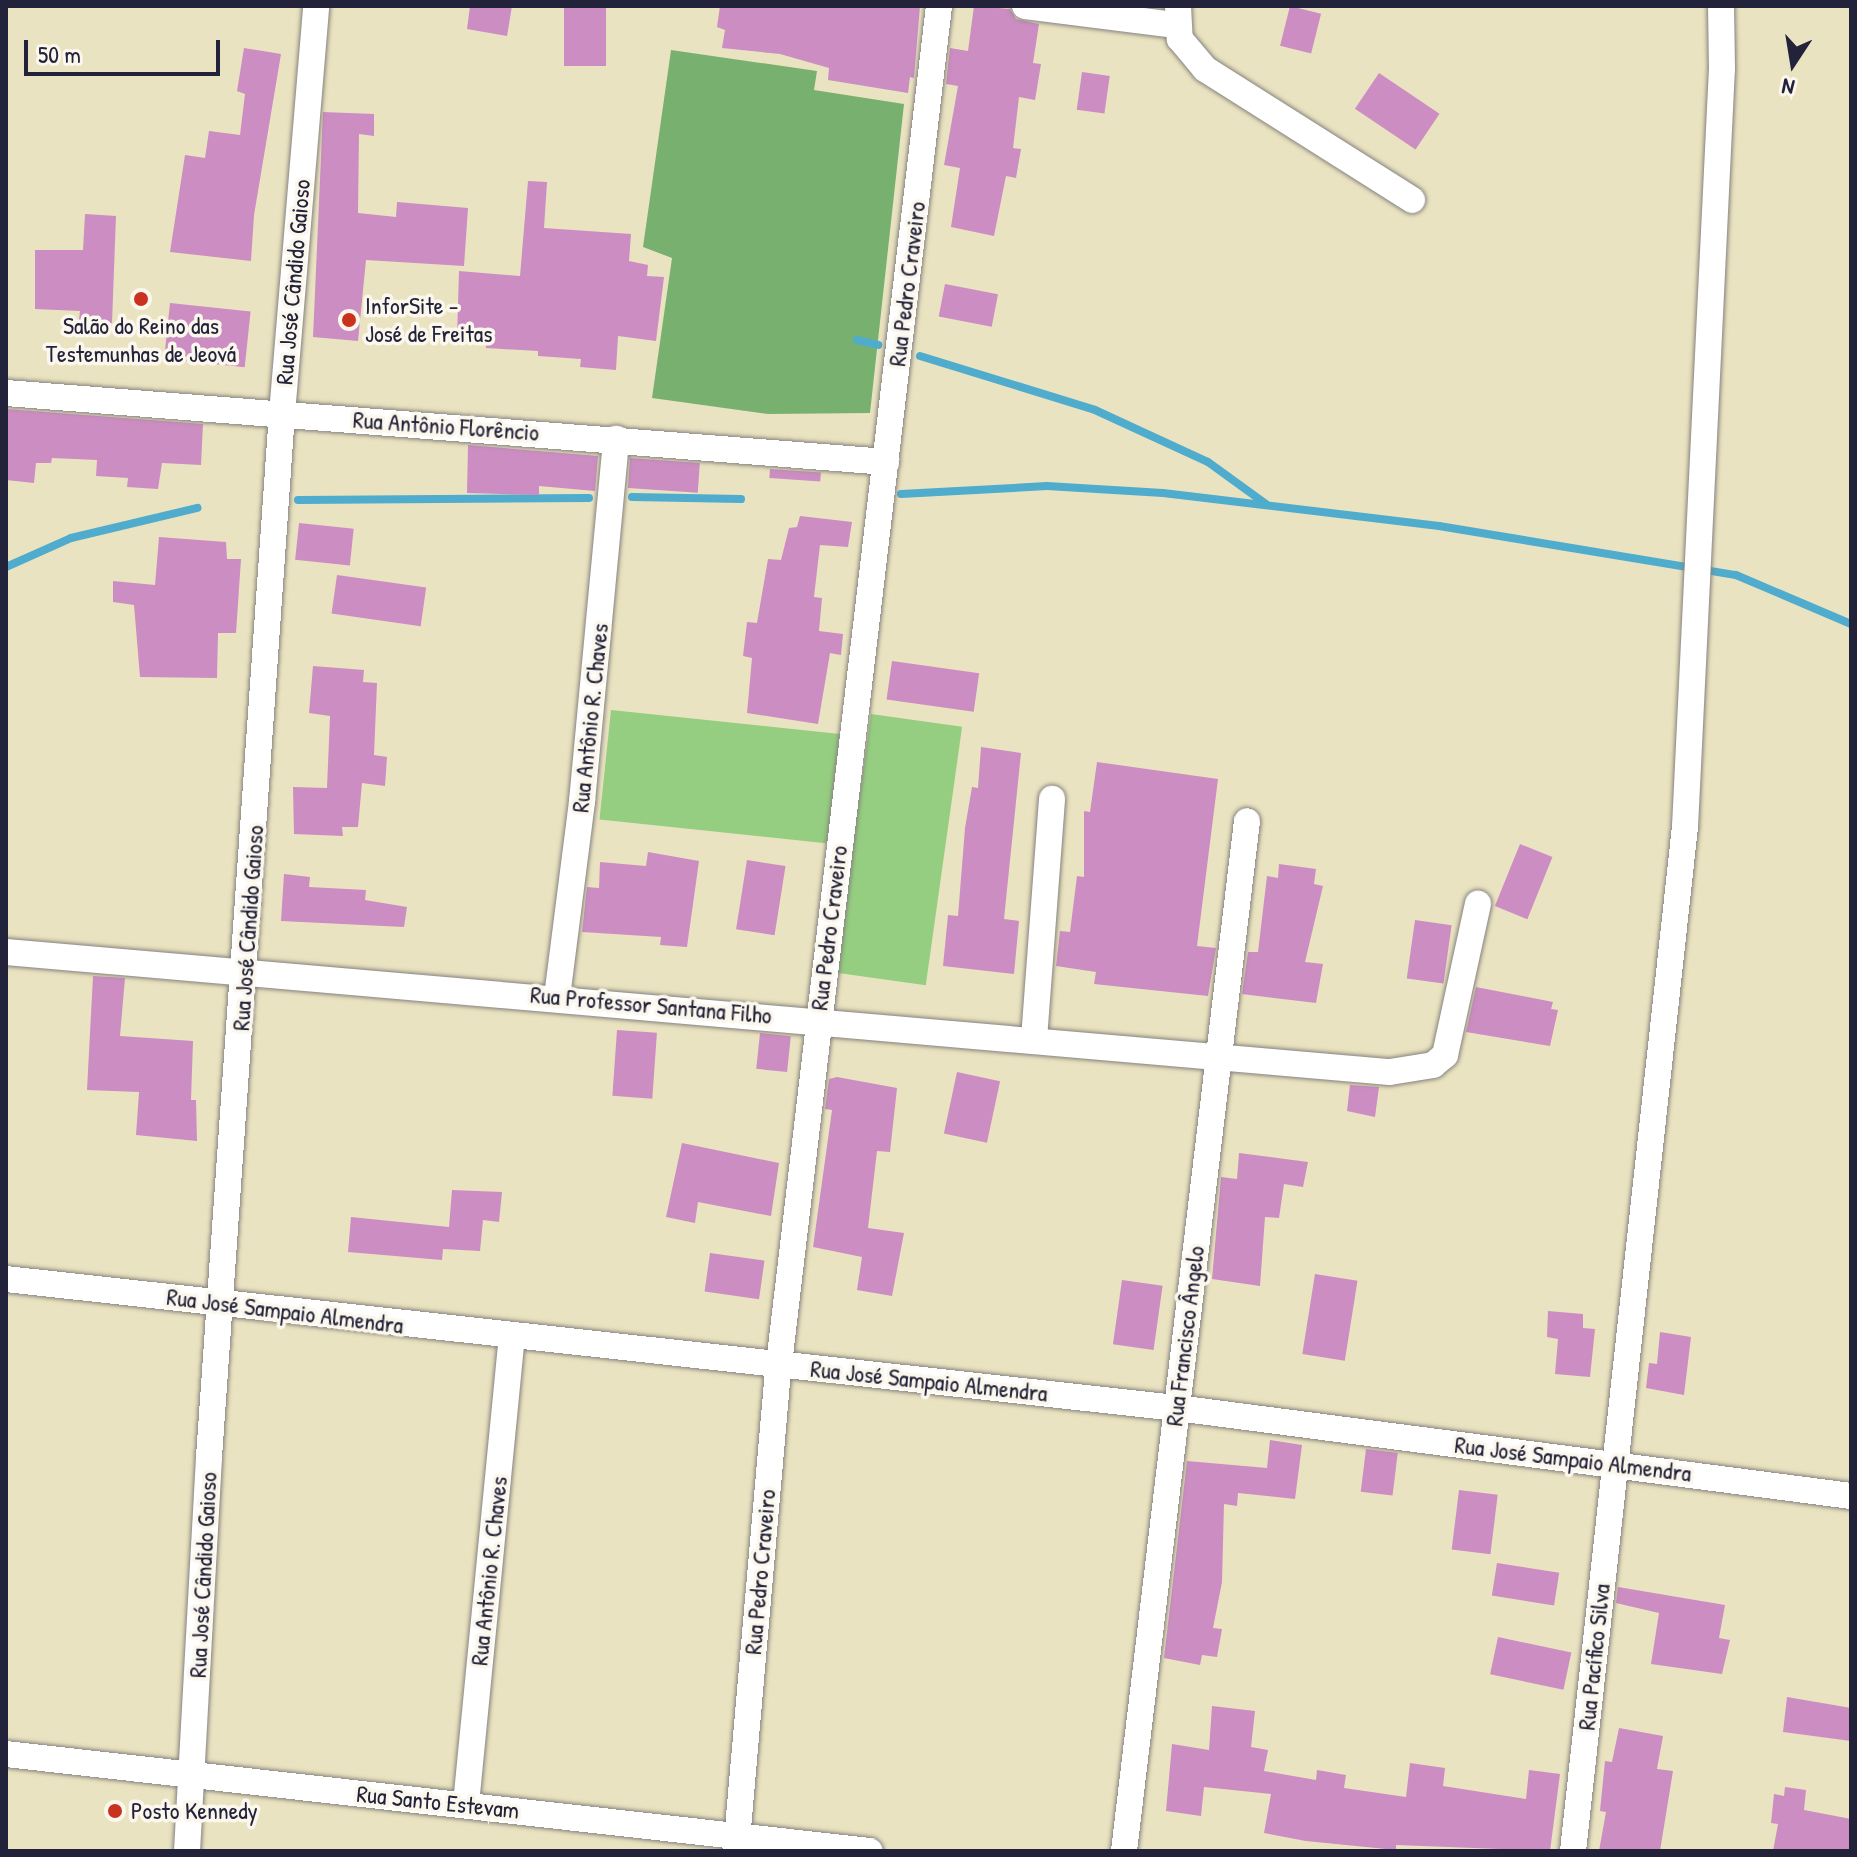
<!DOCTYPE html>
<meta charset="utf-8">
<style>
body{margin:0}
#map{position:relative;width:1857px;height:1857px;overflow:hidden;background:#eae3c1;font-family:"Patrick Hand",sans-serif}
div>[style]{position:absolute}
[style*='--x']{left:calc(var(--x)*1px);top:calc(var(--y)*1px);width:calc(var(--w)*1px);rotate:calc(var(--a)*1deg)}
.green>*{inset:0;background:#95ce81;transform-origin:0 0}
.forest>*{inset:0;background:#78b16f}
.stream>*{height:8px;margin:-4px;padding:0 4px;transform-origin:4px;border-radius:4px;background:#4faccd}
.building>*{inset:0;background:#cc8dc2;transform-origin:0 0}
.roads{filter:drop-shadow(0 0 2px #86827e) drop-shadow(0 0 2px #86827e)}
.street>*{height:26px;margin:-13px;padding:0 13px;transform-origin:13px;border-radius:13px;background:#fff}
.dots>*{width:22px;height:22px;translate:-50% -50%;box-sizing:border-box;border:4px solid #fbf7ec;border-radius:50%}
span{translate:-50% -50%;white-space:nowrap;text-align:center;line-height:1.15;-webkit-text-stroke:7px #fbf7ec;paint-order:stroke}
.street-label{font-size:24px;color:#22223b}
.poi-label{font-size:24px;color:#22223b}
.left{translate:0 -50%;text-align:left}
.frame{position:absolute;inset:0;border:8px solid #22223b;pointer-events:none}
.north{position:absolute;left:1753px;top:24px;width:80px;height:80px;-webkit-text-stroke:6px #fbf7ec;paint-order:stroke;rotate:192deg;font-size:22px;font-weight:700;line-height:32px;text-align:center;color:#22223b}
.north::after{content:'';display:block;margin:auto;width:28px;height:36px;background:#22223b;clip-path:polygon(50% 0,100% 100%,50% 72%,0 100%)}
.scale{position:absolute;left:24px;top:40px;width:196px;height:36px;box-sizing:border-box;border:4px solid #22223b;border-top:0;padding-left:10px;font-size:24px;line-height:28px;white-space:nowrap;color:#22223b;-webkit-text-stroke:6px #fbf7ec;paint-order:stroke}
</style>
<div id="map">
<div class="green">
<div style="left:611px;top:710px;width:230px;height:110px;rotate:6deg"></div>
<div style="left:871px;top:714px;width:92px;height:261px;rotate:8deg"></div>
</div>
<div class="forest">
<div style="clip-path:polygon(671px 50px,817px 71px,814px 90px,904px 104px,870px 413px,768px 414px,652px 398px,672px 258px,643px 247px)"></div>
</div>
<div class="stream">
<div style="--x:857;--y:340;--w:22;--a:13"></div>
<div style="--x:920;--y:356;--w:183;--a:17.1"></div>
<div style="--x:1095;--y:410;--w:124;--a:24.7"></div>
<div style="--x:1208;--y:462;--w:72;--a:35.9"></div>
<div style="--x:901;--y:494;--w:146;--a:-3.1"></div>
<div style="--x:1047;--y:486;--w:116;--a:3.5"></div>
<div style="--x:1163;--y:493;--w:278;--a:6.8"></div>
<div style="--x:1439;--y:526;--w:301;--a:9.4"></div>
<div style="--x:1736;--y:575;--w:125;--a:23.1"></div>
<div style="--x:632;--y:497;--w:109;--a:1.1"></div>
<div style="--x:298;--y:500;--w:291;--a:-0.4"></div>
<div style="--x:6;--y:567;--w:71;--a:-24"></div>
<div style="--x:71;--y:538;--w:130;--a:-13.4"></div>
</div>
<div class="building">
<div style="clip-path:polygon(470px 6px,512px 6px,507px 36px,467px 29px)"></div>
<div style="left:564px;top:6px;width:42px;height:60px"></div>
<div style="clip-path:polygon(720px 6px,920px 6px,914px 78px,910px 77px,908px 93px,828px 80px,829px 68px,780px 54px,722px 48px,725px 30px,717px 27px)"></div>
<div style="clip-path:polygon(974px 6px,1010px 9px,1016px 19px,1039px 24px,1033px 63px,1041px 64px,1035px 100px,1019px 97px,1013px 148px,1021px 149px,1016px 178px,1006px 176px,994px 236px,951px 227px,960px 168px,944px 165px,958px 86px,946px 84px,950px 48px,968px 51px)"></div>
<div style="left:1290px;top:6px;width:32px;height:41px;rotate:14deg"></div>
<div style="clip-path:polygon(244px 48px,281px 54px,254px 215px,251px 261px,170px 252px,185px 155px,205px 158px,209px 131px,240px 135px,245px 94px,237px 91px)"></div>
<div style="left:1082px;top:72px;width:28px;height:38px;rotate:8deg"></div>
<div style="left:1379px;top:73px;width:73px;height:43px;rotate:34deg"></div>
<div style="clip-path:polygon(323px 112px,374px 114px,374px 136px,359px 134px,358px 213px,396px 217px,397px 202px,468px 208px,464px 266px,366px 260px,358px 341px,313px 337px)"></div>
<div style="clip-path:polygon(528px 181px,547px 182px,544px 228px,631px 234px,629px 261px,648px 265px,647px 276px,664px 277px,656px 341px,618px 336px,616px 370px,580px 367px,581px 359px,538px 356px,538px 351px,486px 348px,486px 340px,457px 338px,459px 271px,520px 276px)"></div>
<div style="clip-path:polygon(85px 214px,116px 216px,112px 323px,79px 320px,80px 311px,35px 309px,35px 250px,83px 250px)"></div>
<div style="left:945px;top:284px;width:54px;height:33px;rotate:11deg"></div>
<div style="left:170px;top:303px;width:81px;height:56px;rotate:6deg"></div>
<div style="clip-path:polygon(6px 409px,203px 424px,201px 465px,162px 463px,158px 489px,127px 487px,128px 478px,96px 476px,97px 460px,52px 458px,51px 463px,36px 463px,34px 483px,6px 480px)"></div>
<div style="clip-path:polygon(468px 445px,598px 456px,595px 491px,539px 486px,539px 495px,467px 493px)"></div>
<div style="left:630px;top:458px;width:70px;height:30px;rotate:4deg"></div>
<div style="left:770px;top:469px;width:51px;height:9px;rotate:4deg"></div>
<div style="clip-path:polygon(800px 516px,852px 522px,848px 547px,820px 545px,814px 597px,822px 598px,819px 631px,843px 634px,841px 655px,830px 653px,818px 724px,747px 713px,752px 658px,743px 656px,747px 622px,757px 623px,768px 559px,781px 560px,789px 528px,797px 527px)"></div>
<div style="left:299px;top:523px;width:55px;height:37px;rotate:6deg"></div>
<div style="clip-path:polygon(159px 537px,226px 542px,227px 559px,241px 559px,236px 633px,218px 633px,217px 678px,140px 677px,134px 605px,113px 602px,113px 581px,155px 585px)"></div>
<div style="left:337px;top:575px;width:90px;height:39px;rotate:8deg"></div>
<div style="left:892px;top:661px;width:88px;height:39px;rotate:8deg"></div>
<div style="clip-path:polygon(313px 666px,364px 670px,363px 682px,377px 683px,374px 755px,387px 757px,385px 786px,362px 783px,358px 827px,342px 827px,343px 836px,294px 834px,293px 787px,327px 788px,330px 716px,309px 713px)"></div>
<div style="clip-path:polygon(981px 747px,1021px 753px,1004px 919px,1019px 921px,1014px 974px,943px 966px,948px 915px,958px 916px,965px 828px,972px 787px,978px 788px)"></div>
<div style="clip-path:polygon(1097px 762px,1218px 779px,1197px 946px,1216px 948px,1208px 996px,1094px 984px,1096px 972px,1056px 966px,1060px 931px,1070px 932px,1077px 876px,1084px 877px,1084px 811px,1090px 812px)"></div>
<div style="left:1520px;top:844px;width:35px;height:67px;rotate:22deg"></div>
<div style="clip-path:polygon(648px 852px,699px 861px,687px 947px,660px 945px,661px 937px,582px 932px,587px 887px,599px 888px,600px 862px,646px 866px)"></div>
<div style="left:747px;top:860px;width:39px;height:70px;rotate:9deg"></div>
<div style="clip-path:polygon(1279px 864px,1316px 869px,1314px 884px,1323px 886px,1305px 962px,1323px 964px,1316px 1003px,1242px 994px,1248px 952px,1258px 952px,1267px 876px,1278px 878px)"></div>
<div style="clip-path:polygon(284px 874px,310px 877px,309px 887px,366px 890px,365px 900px,407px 907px,404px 927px,281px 921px)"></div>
<div style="left:1415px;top:920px;width:37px;height:59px;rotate:8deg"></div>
<div style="clip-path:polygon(93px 976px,125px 978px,120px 1036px,193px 1041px,191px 1100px,196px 1100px,197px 1141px,136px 1135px,139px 1092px,87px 1090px)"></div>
<div style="clip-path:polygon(1476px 987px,1553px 1002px,1551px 1009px,1558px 1010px,1550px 1046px,1466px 1032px)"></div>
<div style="left:617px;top:1030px;width:40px;height:66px;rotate:4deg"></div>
<div style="left:760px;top:1033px;width:31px;height:36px;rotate:6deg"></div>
<div style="left:957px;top:1072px;width:44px;height:63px;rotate:12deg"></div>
<div style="clip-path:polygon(837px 1077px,897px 1088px,890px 1152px,877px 1151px,868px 1228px,904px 1233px,892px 1296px,857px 1290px,862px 1257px,813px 1247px,832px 1110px,825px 1109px,829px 1079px)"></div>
<div style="clip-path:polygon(1350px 1085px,1379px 1087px,1375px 1117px,1347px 1111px)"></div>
<div style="clip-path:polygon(682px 1143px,779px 1163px,771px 1216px,698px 1202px,695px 1223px,666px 1217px)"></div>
<div style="clip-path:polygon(1239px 1153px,1308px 1162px,1303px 1187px,1284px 1184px,1279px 1218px,1265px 1217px,1260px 1286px,1212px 1279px,1221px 1177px,1237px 1179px)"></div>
<div style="clip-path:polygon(452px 1190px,502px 1192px,499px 1222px,483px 1220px,480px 1251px,443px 1249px,442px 1260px,348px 1252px,351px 1217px,449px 1227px)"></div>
<div style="left:710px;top:1253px;width:55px;height:39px;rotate:8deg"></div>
<div style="left:1315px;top:1274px;width:43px;height:81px;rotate:9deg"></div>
<div style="left:1122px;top:1280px;width:41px;height:65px;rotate:8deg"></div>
<div style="clip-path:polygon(1548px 1311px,1583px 1314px,1583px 1328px,1595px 1329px,1590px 1377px,1555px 1374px,1558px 1339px,1547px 1337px)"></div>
<div style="clip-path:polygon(1660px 1332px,1691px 1337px,1684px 1395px,1646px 1388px,1649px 1363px,1657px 1364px)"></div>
<div style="clip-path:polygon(1270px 1440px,1302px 1445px,1295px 1499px,1238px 1493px,1237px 1506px,1224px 1504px,1222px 1582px,1213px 1628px,1222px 1629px,1217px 1657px,1202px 1655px,1200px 1665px,1164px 1658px,1187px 1461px,1267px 1468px)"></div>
<div style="left:1366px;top:1449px;width:32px;height:43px;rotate:7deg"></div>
<div style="left:1459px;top:1490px;width:39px;height:60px;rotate:7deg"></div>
<div style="left:1497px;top:1563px;width:63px;height:33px;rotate:9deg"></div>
<div style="clip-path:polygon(1618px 1587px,1725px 1605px,1719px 1638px,1730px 1640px,1722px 1674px,1651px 1664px,1659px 1613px,1616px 1603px)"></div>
<div style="left:1498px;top:1637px;width:75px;height:38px;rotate:12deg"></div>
<div style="clip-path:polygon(1787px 1697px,1851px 1708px,1851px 1741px,1783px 1732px)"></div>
<div style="clip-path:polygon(1212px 1706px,1255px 1711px,1251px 1747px,1268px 1750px,1264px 1771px,1316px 1780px,1317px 1770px,1346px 1775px,1344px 1788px,1406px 1797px,1410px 1763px,1445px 1768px,1443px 1786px,1526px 1799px,1529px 1770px,1560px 1774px,1550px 1851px,1396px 1845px,1396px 1850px,1306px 1841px,1264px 1833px,1271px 1794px,1204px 1787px,1201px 1816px,1166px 1811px,1172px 1744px,1209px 1750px)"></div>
<div style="clip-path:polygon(1619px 1728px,1663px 1736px,1657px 1769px,1673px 1771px,1660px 1851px,1599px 1851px,1606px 1812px,1600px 1811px,1605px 1761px,1612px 1762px)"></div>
<div style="clip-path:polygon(1785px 1787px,1806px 1790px,1804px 1810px,1851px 1819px,1851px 1851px,1773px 1851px,1778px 1824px,1771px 1823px,1774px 1794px,1784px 1796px)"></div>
</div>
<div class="roads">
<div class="street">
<div style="--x:1025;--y:6;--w:152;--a:7.2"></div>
<div style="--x:1178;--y:6;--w:33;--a:87"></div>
<div style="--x:1180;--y:39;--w:39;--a:50"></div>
<div style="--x:1205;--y:69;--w:245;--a:32.3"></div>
<div style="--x:6;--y:393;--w:883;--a:4.48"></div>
<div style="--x:6;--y:952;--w:1389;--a:4.96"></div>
<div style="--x:1390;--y:1072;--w:44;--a:-9.2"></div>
<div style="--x:1433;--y:1065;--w:16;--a:-40"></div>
<div style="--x:1445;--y:1055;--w:155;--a:-77.7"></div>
<div style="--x:557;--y:997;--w:198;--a:-82.7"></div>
<div style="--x:582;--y:801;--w:364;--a:-84.6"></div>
<div style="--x:1034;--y:1039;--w:241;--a:-85.7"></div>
<div style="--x:6;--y:1279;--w:1178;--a:6.29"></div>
<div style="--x:1177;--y:1408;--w:680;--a:7.44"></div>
<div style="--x:6;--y:1754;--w:869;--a:6.41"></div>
<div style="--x:466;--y:1804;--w:468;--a:-84.4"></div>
<div style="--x:187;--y:1851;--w:395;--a:-86.8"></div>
<div style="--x:209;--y:1457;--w:1046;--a:-86"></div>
<div style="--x:282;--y:414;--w:409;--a:-85.2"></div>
<div style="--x:736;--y:1851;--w:489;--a:-85"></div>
<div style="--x:779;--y:1364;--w:1367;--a:-83.28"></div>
<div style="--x:1124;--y:1851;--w:1037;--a:-83.19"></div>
<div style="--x:1573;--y:1851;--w:1030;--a:-83.76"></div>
<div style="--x:1685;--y:827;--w:759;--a:-87.21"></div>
<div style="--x:1722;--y:69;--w:63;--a:-90.9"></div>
</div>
</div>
<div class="dots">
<div style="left:141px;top:299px;background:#c8321e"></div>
<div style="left:349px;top:320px;background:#c8321e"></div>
<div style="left:115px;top:1811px;background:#c8321e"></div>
</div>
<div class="street-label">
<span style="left:293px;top:282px;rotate:-85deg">Rua José Cândido Gaioso</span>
<span style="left:907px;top:284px;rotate:-83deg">Rua Pedro Craveiro</span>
<span style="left:446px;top:426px;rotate:4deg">Rua Antônio Florêncio</span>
<span style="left:590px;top:718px;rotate:-84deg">Rua Antônio R. Chaves</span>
<span style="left:248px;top:928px;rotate:-86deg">Rua José Cândido Gaioso</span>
<span style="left:829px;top:928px;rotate:-83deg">Rua Pedro Craveiro</span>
<span style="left:651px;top:1005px;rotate:5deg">Rua Professor Santana Filho</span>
<span style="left:285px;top:1311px;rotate:7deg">Rua José Sampaio Almendra</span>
<span style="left:1185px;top:1336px;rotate:-83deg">Rua Francisco Ângelo</span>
<span style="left:929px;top:1381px;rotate:6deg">Rua José Sampaio Almendra</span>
<span style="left:1573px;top:1459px;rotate:7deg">Rua José Sampaio Almendra</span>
<span style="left:489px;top:1571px;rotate:-84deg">Rua Antônio R. Chaves</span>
<span style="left:760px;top:1572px;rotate:-85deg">Rua Pedro Craveiro</span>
<span style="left:203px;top:1575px;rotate:-87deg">Rua José Cândido Gaioso</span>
<span style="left:1594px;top:1657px;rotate:-84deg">Rua Pacífico Silva</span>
<span style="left:438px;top:1802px;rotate:6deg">Rua Santo Estevam</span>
</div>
<div class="poi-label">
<span class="left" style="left:365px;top:320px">InforSite -<br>José de Freitas</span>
<span style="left:141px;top:340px">Salão do Reino das<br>Testemunhas de Jeová</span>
<span class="left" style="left:131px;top:1811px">Posto Kennedy</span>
</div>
<div class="frame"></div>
<div class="north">N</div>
<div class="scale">50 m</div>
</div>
